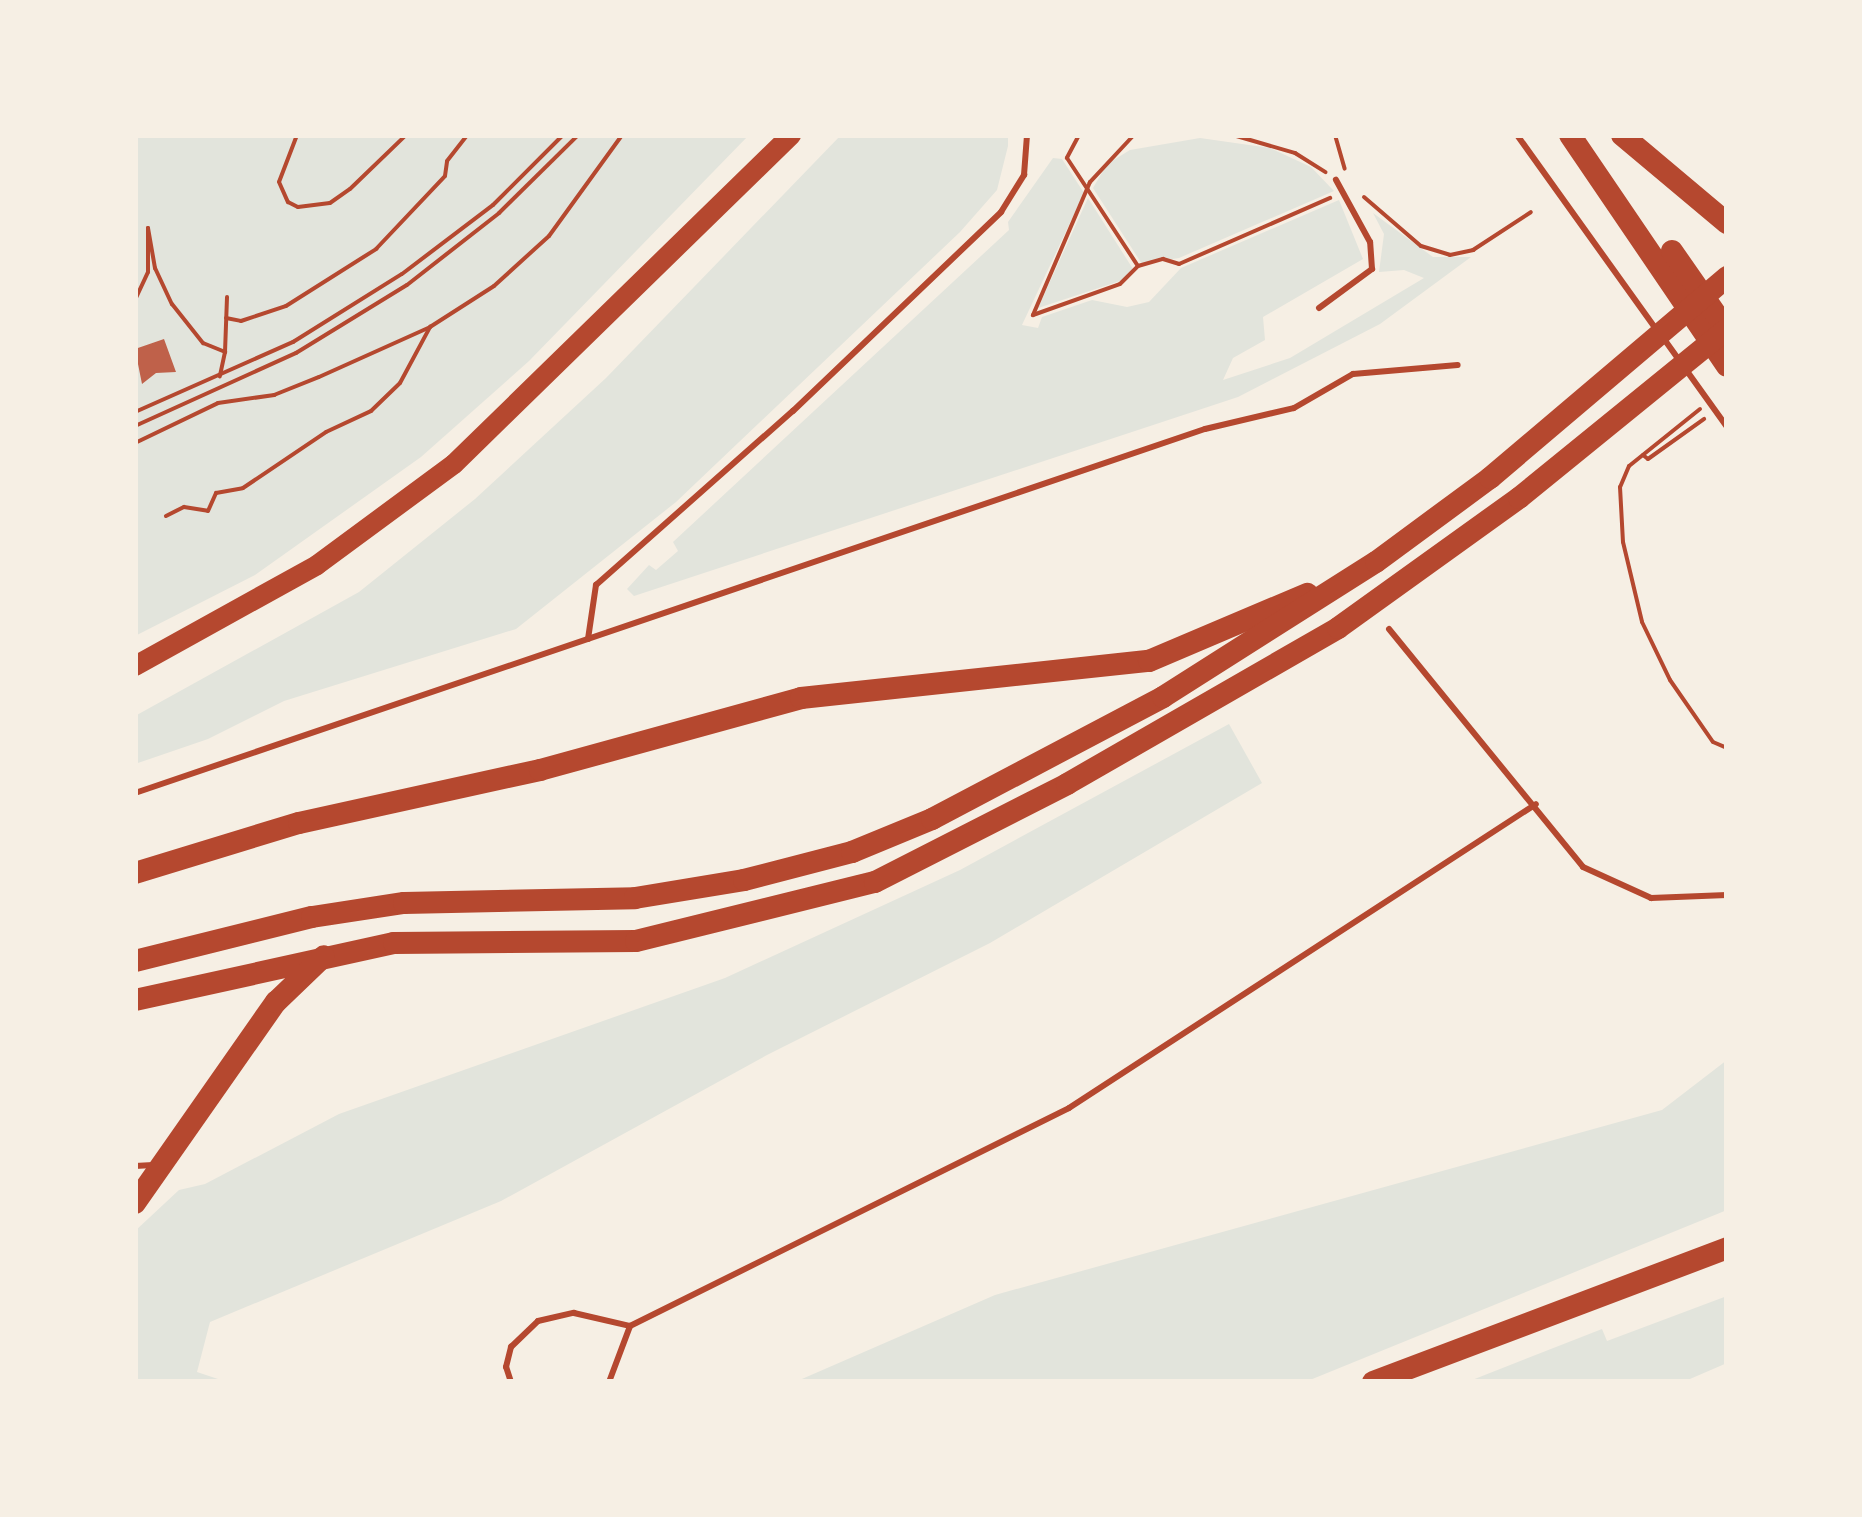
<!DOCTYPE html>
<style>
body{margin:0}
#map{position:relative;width:1862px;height:1517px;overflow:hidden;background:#f6efe4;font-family:Helvetica,sans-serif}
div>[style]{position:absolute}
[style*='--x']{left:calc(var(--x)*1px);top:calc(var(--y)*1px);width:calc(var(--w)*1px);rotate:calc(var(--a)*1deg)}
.green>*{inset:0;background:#e2e4dc}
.building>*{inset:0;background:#bf614a}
.path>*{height:4px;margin:-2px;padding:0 2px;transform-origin:2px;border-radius:2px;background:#b5482f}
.service>*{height:6px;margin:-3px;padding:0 3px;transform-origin:3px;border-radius:3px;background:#b5482f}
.primary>*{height:20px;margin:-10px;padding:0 10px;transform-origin:10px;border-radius:10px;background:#b5482f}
.motorway>*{height:22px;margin:-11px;padding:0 11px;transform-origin:11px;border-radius:11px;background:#b5482f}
span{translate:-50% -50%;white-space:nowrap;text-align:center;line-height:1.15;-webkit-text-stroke:8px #f6efe4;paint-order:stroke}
.frame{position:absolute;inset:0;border:138px solid #f6efe4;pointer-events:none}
</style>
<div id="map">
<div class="green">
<div style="clip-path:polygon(135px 135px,749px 135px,529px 361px,421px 457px,255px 575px,135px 636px)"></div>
<div style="clip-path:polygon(841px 135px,1008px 135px,1008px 146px,997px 190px,960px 232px,676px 502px,516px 629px,284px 701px,208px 739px,135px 764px,135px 716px,359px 592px,475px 499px,606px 378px)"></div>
<div style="clip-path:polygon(1200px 138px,1270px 148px,1311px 167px,1334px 191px,1179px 258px,1142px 264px,1093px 188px,1107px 164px,1130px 150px)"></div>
<div style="clip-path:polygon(1053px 158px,1062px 159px,1084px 193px,1022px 325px,1038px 328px,1042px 317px,1092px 300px,1127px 307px,1149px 302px,1181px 268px,1339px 200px,1363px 259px,1263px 317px,1265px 340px,1233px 358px,1223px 380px,1290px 358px,1424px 278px,1404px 270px,1379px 272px,1384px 234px,1373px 213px,1433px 257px,1471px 257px,1380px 324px,1238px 397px,634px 596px,627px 589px,649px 565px,656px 570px,678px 551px,673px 542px,1009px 230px,1008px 222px)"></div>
<div style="clip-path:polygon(1088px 198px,1133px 269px,1123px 280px,1038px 308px)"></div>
<div style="clip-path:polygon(1229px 724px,1262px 783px,990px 943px,767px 1055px,501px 1201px,210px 1322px,197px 1372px,227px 1382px,135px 1382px,135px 1231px,179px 1190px,205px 1184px,339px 1114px,725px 978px,960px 870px)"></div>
<div style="clip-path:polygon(1727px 1060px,1727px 1210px,1305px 1382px,795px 1382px,995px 1295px,1662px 1110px)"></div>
<div style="clip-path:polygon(1727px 1296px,1727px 1363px,1683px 1382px,1467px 1382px,1602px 1329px,1607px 1341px)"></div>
</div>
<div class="building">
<div style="clip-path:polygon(164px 339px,176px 372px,156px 373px,142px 384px,135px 349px)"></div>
</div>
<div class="path">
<div style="--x:297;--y:135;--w:50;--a:111"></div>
<div style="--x:279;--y:182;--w:22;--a:66"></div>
<div style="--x:288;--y:202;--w:11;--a:27"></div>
<div style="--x:298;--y:207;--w:32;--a:-7"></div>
<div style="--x:330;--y:203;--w:24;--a:-35"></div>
<div style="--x:350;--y:189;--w:78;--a:-44"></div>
<div style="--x:1079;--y:135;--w:26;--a:118"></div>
<div style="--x:1067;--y:158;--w:129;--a:56.7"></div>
<div style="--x:1123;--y:135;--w:39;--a:0"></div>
<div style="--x:1233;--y:135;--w:65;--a:16.2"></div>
<div style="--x:1295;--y:153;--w:36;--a:32"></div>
<div style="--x:1335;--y:135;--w:35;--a:74"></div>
<div style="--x:1132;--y:137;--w:62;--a:133"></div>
<div style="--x:1090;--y:182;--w:145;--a:113.2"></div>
<div style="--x:1033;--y:315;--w:92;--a:-19.6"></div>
<div style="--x:1120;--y:284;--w:25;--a:-45"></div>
<div style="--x:1138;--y:266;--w:26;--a:-16"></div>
<div style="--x:1163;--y:259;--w:17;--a:17"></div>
<div style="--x:1179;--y:264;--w:165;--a:-23.6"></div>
<div style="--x:1364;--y:197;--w:75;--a:40.7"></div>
<div style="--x:1421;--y:246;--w:30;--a:17"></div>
<div style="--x:1450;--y:255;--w:24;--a:-12"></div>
<div style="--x:1473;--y:250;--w:69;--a:-33.2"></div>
<div style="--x:135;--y:300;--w:31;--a:-65"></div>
<div style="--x:148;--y:272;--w:44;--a:-90"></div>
<div style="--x:148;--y:228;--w:41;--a:80.1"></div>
<div style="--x:155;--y:268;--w:40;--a:65"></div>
<div style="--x:172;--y:304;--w:50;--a:51.5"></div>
<div style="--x:203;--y:343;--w:24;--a:22"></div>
<div style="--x:225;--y:352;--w:25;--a:102"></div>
<div style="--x:226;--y:318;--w:15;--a:11"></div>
<div style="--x:241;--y:321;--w:47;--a:-18.4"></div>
<div style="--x:286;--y:306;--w:107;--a:-32.3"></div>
<div style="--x:376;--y:249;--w:100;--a:-46.6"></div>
<div style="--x:445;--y:176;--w:15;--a:-82"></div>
<div style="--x:447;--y:161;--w:33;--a:-52"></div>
<div style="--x:225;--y:352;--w:55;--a:-87.9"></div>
<div style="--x:1700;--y:409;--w:91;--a:141.2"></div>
<div style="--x:1629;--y:466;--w:23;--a:113"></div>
<div style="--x:1620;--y:487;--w:55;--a:86.9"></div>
<div style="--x:1623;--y:542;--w:82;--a:76.6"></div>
<div style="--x:1642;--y:622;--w:64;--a:64.2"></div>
<div style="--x:1670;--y:680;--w:75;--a:55.3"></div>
<div style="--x:1713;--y:742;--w:15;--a:23"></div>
<div style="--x:135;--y:412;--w:173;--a:-23.9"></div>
<div style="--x:293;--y:342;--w:128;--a:-32"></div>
<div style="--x:402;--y:274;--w:114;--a:-37.2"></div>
<div style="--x:493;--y:205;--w:99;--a:-45"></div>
<div style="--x:135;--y:426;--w:177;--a:-24.4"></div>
<div style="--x:296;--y:353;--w:130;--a:-31.5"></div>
<div style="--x:407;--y:285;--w:117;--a:-38"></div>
<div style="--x:499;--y:213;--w:111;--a:-44.6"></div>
<div style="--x:135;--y:443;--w:92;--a:-25.7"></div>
<div style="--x:218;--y:403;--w:57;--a:-8.1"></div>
<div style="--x:274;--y:395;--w:48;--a:-21.8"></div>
<div style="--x:319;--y:377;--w:122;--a:-24.2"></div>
<div style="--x:430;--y:327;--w:76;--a:-32.6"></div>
<div style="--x:494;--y:286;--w:74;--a:-42.3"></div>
<div style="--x:549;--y:236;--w:125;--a:-54.1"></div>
<div style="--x:1643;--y:455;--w:6;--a:39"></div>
<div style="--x:1648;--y:459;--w:69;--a:-35.5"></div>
<div style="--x:166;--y:516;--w:20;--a:-27"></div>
<div style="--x:184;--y:507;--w:24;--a:9"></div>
<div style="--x:208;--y:511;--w:20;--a:-66"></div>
<div style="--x:216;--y:493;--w:27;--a:-10"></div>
<div style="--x:243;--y:488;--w:100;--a:-34"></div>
<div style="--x:326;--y:432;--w:50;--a:-25"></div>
<div style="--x:371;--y:411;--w:40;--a:-44"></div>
<div style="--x:400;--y:383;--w:64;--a:-61.8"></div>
</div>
<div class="service">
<div style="--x:1517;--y:135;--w:239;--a:54.4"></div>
<div style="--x:1319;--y:308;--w:66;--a:-36.3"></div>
<div style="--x:1372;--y:269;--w:27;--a:-94"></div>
<div style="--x:1370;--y:242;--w:71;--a:-118.7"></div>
<div style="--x:1664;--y:339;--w:108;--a:54.4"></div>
<div style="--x:1389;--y:629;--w:307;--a:50.8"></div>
<div style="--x:1583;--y:867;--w:75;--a:24.5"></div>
<div style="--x:1651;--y:898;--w:76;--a:-2.3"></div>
<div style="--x:588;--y:639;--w:55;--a:-81.6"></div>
<div style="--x:596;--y:585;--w:263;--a:-41.5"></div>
<div style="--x:793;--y:411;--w:288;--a:-43.7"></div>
<div style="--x:1001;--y:212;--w:44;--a:-58.1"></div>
<div style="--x:1024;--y:175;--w:40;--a:-85.7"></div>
<div style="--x:135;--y:793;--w:1130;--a:-18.79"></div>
<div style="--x:1205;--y:429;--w:91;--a:-13.3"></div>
<div style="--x:1294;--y:408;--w:68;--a:-30"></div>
<div style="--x:1353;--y:374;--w:105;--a:-4.9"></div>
<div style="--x:135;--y:1166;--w:18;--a:-3"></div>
<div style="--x:511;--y:1382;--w:16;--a:-108"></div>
<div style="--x:506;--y:1367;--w:21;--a:-76"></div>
<div style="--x:511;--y:1347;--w:37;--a:-44"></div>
<div style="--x:538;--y:1321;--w:37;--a:-13"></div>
<div style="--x:574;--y:1313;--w:57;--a:13.1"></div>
<div style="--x:630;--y:1326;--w:490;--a:-26.4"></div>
<div style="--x:1069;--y:1108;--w:557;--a:-33.06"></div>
<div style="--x:609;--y:1382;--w:60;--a:-69.4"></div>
</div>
<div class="primary">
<div style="--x:135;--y:666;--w:208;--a:-29"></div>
<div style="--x:317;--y:565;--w:170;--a:-36.4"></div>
<div style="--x:454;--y:464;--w:471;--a:-44.3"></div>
</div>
<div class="motorway">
<div style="--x:1570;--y:135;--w:279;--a:55.8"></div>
<div style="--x:1622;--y:135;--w:137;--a:40"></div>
<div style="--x:1672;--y:251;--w:96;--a:55.2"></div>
<div style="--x:135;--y:873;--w:171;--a:-17"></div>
<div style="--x:299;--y:823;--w:247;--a:-12.4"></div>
<div style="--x:540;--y:770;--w:271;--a:-15.4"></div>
<div style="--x:801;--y:698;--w:350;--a:-6.1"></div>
<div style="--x:1149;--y:661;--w:172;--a:-23"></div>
<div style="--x:135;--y:961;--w:182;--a:-14"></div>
<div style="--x:312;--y:917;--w:93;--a:-8.7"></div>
<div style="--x:404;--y:903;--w:231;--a:-1.2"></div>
<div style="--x:635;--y:898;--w:110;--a:-9.4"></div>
<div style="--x:744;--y:880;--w:112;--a:-14.5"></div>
<div style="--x:852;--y:852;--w:87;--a:-22.4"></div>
<div style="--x:932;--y:819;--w:261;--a:-27.8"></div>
<div style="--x:1163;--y:697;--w:252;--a:-32.4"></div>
<div style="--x:1376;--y:562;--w:142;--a:-36.4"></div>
<div style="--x:1490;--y:478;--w:311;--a:-40.3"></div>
<div style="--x:135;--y:1000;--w:265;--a:-12.4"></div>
<div style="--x:394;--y:943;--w:242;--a:-0.5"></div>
<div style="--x:636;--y:941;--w:246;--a:-13.9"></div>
<div style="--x:875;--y:882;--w:216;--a:-27"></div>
<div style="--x:1067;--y:784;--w:313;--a:-29.9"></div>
<div style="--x:1338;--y:628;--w:223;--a:-35.7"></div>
<div style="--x:1519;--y:498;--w:268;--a:-39.1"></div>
<div style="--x:135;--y:1203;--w:246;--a:-55"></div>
<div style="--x:276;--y:1002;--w:66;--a:-43.8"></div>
<div style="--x:1373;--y:1382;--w:379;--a:-20.7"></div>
</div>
<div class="frame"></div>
</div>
